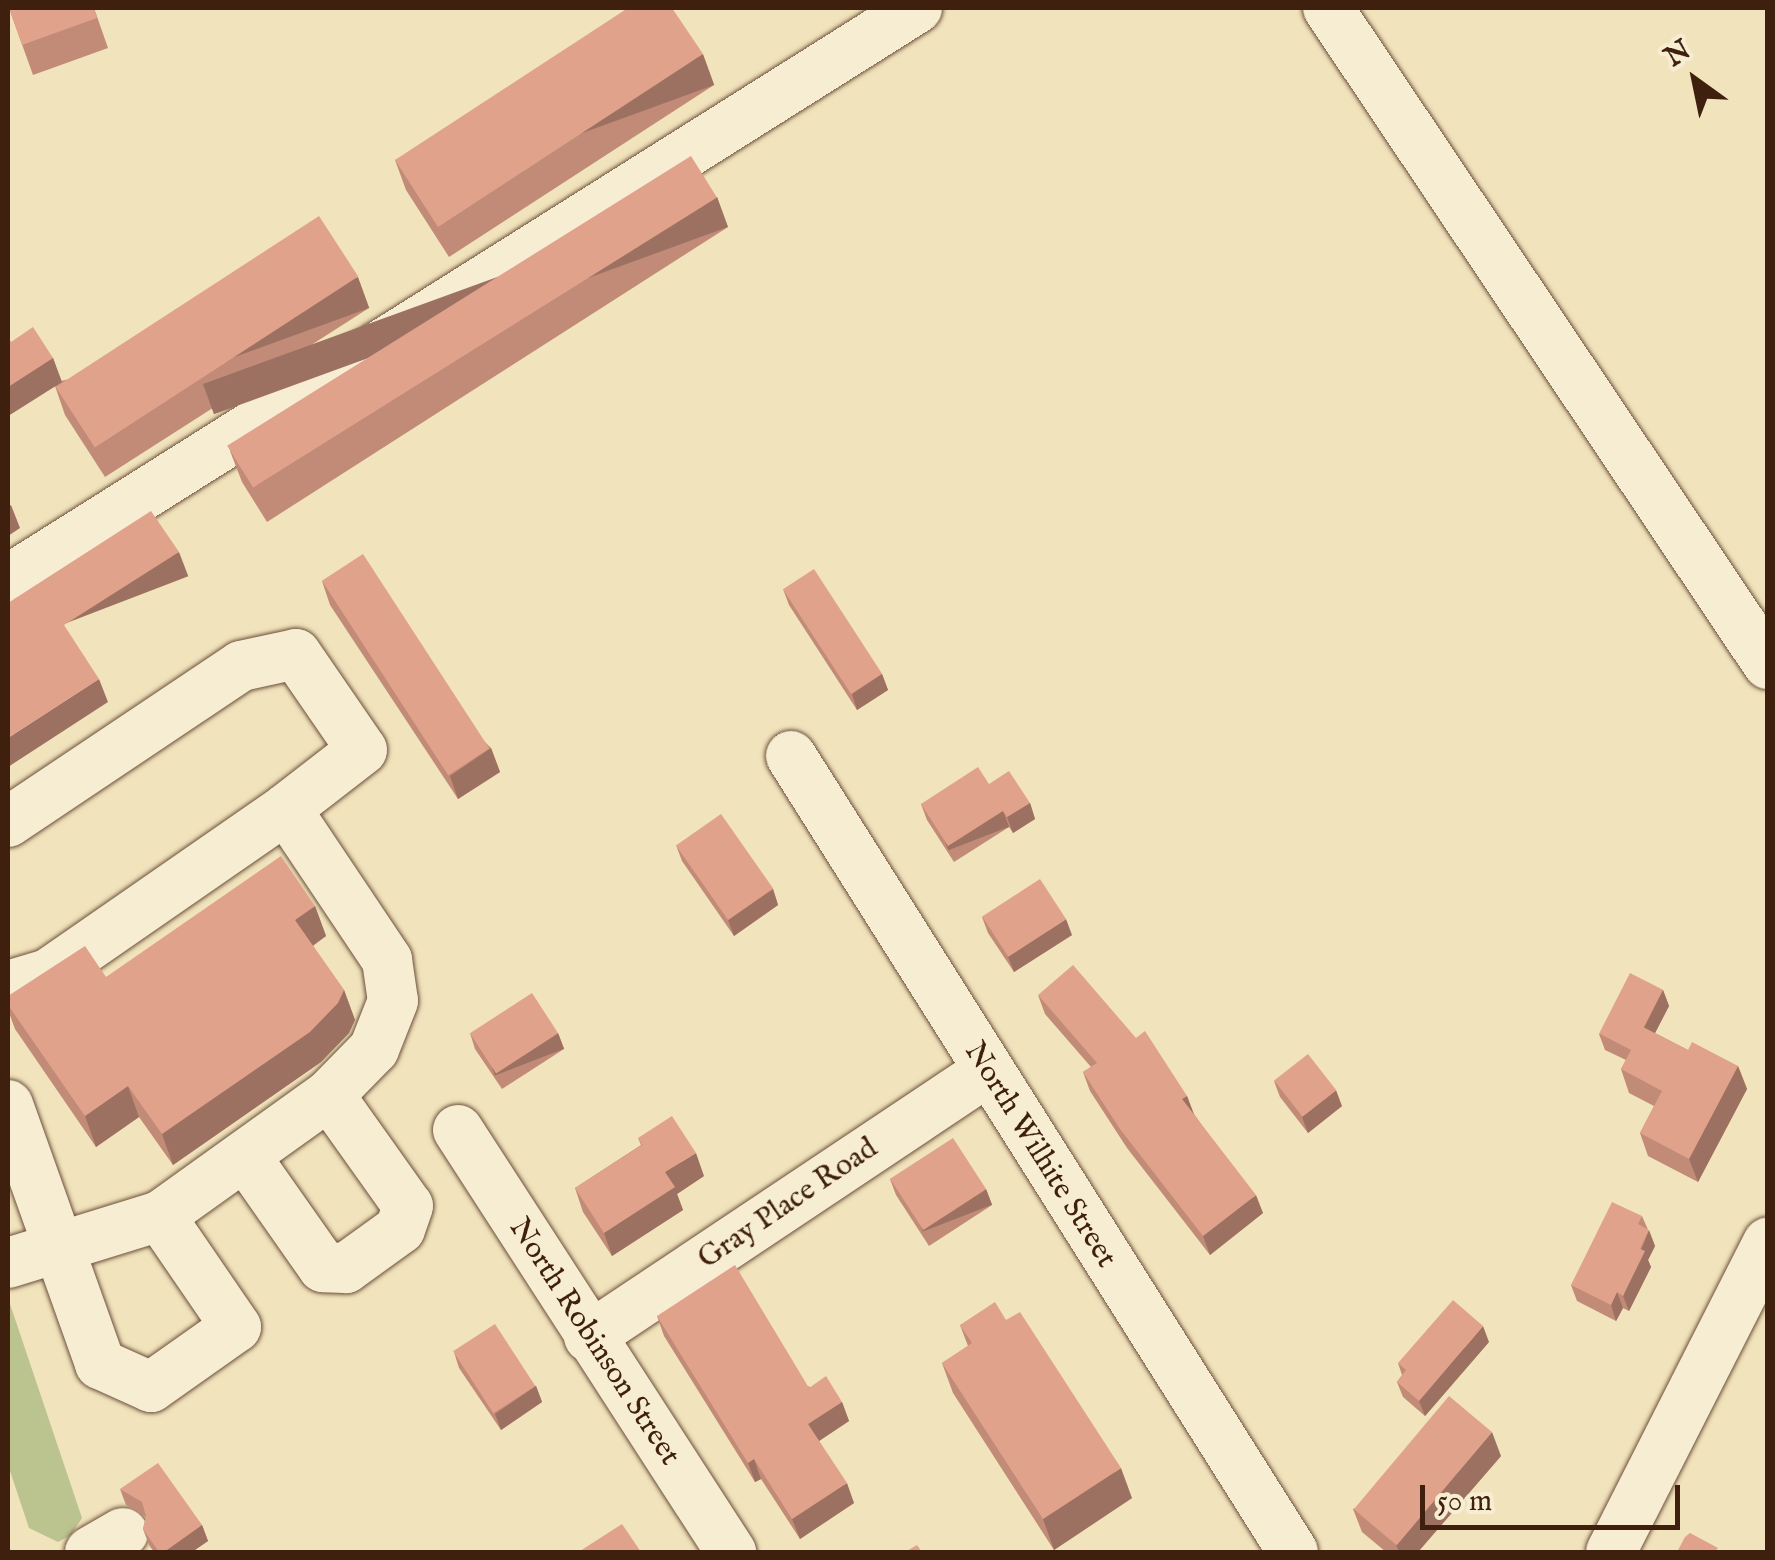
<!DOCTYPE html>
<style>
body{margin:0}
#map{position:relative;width:1775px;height:1560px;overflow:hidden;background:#f1e3bc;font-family:"IM FELL English",serif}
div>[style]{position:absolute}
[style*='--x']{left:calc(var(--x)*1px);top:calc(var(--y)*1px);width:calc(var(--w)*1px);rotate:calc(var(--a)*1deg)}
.green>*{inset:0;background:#bbc38f}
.roads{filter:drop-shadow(0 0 2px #6c503a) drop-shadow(0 0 2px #6c503a)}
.minor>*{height:50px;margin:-25px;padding:0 25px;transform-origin:25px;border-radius:25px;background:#f6edd3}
.wall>*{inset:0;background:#c18b78}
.shaded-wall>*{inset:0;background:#9d7161;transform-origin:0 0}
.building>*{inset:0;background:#e0a28b;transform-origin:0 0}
span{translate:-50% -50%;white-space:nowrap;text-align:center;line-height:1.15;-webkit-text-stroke:8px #f6edd3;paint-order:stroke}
.street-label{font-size:30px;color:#3f1f0e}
.frame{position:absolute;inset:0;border:10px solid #3f1f0e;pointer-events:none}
.north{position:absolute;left:1645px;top:30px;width:100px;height:100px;-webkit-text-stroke:8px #f6edd3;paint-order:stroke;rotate:327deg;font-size:28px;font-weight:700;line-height:40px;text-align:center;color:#3f1f0e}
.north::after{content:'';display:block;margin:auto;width:35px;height:45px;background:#3f1f0e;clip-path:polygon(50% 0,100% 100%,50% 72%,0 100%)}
.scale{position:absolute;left:1420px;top:1485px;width:260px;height:45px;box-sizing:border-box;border:5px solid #3f1f0e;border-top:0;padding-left:12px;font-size:30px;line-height:35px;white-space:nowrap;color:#3f1f0e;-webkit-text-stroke:8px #f6edd3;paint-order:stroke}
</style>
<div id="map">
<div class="green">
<div style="clip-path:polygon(8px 1298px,82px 1518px,71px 1535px,58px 1542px,29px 1528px,8px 1465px)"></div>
</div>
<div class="roads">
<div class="minor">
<div style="--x:1328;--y:8;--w:790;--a:56.15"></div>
<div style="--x:8;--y:580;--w:1074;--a:-32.18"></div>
<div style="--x:791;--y:756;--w:941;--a:57.76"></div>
<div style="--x:8;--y:822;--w:280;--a:-33.8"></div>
<div style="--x:241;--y:666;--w:56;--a:-12.3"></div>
<div style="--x:296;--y:654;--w:116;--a:55.5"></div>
<div style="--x:362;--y:750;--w:96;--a:142.2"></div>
<div style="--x:286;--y:809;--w:182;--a:56.2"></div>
<div style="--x:387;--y:960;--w:41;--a:81.7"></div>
<div style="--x:393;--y:1001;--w:52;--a:111.6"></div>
<div style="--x:374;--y:1049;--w:64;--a:134.4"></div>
<div style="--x:8;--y:986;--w:42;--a:-16.7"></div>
<div style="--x:48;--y:974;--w:290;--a:-34.7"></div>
<div style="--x:8;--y:1105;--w:275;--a:70.4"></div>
<div style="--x:100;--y:1364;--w:56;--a:24.3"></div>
<div style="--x:151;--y:1387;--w:104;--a:-35.2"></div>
<div style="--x:236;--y:1327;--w:135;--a:-124.4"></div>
<div style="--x:160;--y:1216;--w:208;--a:-35.6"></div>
<div style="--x:329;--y:1095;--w:136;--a:54.6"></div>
<div style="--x:408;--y:1206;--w:24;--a:109"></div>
<div style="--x:400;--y:1229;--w:67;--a:144.2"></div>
<div style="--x:346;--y:1268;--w:23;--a:-178"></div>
<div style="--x:323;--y:1267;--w:136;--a:-125.1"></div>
<div style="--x:458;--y:1130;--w:503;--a:57.1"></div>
<div style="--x:8;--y:1263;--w:159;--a:-17.2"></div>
<div style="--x:589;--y:1337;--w:478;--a:-33.7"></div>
<div style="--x:90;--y:1552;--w:38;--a:-30"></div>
<div style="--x:1611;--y:1552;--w:347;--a:-63.1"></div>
</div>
</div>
<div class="wall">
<div style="clip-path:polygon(9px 8px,94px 8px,108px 48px,33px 75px)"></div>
<div style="clip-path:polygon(714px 85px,449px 257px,406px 190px,395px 160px)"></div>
<div style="clip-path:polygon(717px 197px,728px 227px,267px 522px,242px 482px,230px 451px)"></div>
<div style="clip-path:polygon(369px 308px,105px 477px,65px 415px,55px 386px,8px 416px,11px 342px,53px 358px,61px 381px)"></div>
<div style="clip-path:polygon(322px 581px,491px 748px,500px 772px,458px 799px,330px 605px)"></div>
<div style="clip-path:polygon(783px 589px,882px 674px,888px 690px,857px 710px,789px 605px)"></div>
<div style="clip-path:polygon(989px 784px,1030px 803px,1035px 819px,1013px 833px,1009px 827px,954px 862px,927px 820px,921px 804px)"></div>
<div style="clip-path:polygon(676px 845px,773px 889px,778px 905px,734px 936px,682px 861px)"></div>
<div style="clip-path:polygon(315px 906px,326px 936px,313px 946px,344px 990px,355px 1020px,349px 1033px,321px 1062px,173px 1165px,139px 1117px,96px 1147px,15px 1029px,8px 1010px,8px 1005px,106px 977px)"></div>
<div style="clip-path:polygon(982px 917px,1072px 935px,1014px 972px,988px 933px)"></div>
<div style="clip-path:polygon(1663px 990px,1669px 1006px,1655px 1033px,1688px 1050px,1738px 1066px,1747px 1089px,1698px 1182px,1648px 1156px,1640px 1133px,1654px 1106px,1629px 1093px,1621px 1069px,1626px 1060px,1605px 1050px,1599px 1034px)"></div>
<div style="clip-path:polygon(1038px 995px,1187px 1096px,1194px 1114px,1263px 1213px,1210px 1255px,1127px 1148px,1090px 1091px,1083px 1072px,1091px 1067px,1045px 1014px)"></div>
<div style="clip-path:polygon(470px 1033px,558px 1033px,564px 1049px,502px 1089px,475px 1049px)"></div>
<div style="clip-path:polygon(1274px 1081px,1342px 1106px,1308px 1133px,1280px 1097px)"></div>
<div style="clip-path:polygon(638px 1138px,704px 1176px,677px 1194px,683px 1210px,612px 1256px,583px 1212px,575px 1188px,641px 1145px)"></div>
<div style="clip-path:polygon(890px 1179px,986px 1189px,992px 1205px,929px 1246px,896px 1195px)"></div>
<div style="clip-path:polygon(1642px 1216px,1655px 1246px,1648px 1260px,1651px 1267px,1629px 1311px,1623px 1308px,1616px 1321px,1577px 1301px,1571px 1285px)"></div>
<div style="clip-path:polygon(657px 1316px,842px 1402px,849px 1421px,819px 1441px,854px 1503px,800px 1539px,761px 1479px,755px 1482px,664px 1336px)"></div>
<div style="clip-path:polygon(1006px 1320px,1132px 1498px,1054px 1550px,953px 1393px,942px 1363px,968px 1346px,960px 1325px)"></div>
<div style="clip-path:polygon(1489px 1342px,1425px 1416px,1403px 1397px,1397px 1382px,1402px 1375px,1398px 1363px)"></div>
<div style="clip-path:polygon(454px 1352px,536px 1386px,542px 1402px,501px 1430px,459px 1368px)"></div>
<div style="clip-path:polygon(1501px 1456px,1418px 1552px,1386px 1552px,1362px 1532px,1353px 1509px)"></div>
<div style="clip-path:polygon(120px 1489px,202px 1525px,208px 1541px,192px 1552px,154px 1552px,149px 1545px,143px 1529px,146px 1517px,126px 1505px)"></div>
</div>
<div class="shaded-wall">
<div style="left:703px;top:54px;width:33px;height:316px;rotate:70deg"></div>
<div style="left:717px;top:197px;width:32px;height:547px;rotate:70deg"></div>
<div style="left:358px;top:277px;width:33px;height:313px;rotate:70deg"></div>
<div style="clip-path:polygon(53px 358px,62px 382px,8px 416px,8px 387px)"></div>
<div style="clip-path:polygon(11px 505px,20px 528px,8px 536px,8px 507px)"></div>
<div style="left:179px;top:552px;width:26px;height:136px;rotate:69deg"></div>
<div style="clip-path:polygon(882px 674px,888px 690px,857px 710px,852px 694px)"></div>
<div style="clip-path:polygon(99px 679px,108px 702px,8px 767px,8px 738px)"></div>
<div style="clip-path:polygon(491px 748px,500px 772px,458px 799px,450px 776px)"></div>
<div style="clip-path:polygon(1030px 803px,1035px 819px,1013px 833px,1007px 817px)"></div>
<div style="left:1003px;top:811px;width:17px;height:65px;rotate:69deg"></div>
<div style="clip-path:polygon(773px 889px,778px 905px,734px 936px,728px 920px)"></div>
<div style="clip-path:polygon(315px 906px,326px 936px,306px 950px,295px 920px)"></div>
<div style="clip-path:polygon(1066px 919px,1072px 935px,1014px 972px,1008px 957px)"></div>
<div style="clip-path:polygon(344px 990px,355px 1020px,349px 1033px,321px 1062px,173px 1165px,162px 1134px)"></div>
<div style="clip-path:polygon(1663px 990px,1669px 1006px,1638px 1066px,1632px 1051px)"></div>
<div style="left:558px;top:1033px;width:17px;height:74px;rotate:69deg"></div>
<div style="clip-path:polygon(1738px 1066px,1747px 1089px,1698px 1182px,1689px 1159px)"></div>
<div style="clip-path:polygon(128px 1086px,139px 1117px,96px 1147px,85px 1116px)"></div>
<div style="clip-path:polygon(1336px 1090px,1342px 1106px,1308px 1133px,1302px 1117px)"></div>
<div style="clip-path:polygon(1187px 1096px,1194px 1115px,1182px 1099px)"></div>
<div style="clip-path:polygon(696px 1153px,704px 1176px,677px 1194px,683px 1210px,612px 1256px,604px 1233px,665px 1172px)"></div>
<div style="left:986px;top:1189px;width:17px;height:74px;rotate:69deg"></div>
<div style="clip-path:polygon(1256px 1195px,1263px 1213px,1210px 1255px,1203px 1236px)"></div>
<div style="clip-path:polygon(1649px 1230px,1655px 1246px,1648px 1260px,1651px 1267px,1629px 1311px,1623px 1296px)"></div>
<div style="clip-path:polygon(1617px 1292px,1623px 1308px,1616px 1321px,1611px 1305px)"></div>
<div style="clip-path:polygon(1483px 1326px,1489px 1342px,1425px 1416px,1419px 1401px)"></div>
<div style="clip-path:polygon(536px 1386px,542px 1402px,501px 1430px,495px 1414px)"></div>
<div style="clip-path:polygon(842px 1402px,849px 1421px,816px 1443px,808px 1424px)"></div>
<div style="clip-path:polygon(1492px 1432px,1501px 1456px,1418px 1552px,1399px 1552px,1396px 1545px)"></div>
<div style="clip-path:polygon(754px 1459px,761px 1479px,755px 1482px,748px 1463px)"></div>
<div style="clip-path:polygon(1121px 1468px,1132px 1498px,1054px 1550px,1043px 1519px)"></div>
<div style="clip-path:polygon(847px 1483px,854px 1503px,800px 1539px,792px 1519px)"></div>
<div style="clip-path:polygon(202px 1525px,208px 1541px,192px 1552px,164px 1552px)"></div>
</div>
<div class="building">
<div style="clip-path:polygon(9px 8px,94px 8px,97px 18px,22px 45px)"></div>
<div style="clip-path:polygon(628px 8px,672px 8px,703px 54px,438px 227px,395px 160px)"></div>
<div style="left:691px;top:156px;width:49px;height:547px;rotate:58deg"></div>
<div style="left:319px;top:216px;width:72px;height:314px;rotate:57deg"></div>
<div style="clip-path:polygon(33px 327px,53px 358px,8px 387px,8px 336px,11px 342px)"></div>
<div style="clip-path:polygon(151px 511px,179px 552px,64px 625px,99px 679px,8px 738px,8px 603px)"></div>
<div style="left:363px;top:554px;width:232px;height:49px;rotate:57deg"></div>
<div style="left:814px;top:569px;width:125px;height:37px;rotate:57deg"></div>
<div style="clip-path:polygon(978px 767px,989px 784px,1009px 771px,1030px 803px,1007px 817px,1003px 811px,948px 846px,921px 804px)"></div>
<div style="left:721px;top:814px;width:91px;height:55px;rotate:55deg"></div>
<div style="clip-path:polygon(281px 856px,315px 906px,295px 920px,344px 990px,338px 1003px,310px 1032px,162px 1134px,128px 1086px,85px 1116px,8px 1005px,8px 996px,85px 946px,106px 977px)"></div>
<div style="left:1040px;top:879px;width:48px;height:69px;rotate:57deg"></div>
<div style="clip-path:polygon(1073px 965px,1136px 1038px,1145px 1031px,1187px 1096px,1182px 1099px,1256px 1195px,1203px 1236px,1120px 1129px,1083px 1072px,1097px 1063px,1038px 995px)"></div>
<div style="left:1630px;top:973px;width:37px;height:68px;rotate:27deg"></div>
<div style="left:532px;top:993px;width:48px;height:74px;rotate:57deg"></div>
<div style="clip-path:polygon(1643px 1027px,1688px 1050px,1692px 1042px,1738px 1066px,1689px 1159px,1640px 1133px,1662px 1091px,1621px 1069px)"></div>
<div style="left:1308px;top:1054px;width:46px;height:43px;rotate:52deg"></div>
<div style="clip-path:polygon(672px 1116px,696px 1153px,665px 1172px,675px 1187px,604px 1233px,575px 1188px,642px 1145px,638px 1138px)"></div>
<div style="left:953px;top:1138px;width:61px;height:75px;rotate:57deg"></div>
<div style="clip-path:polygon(1612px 1202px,1642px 1216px,1638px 1224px,1649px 1230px,1640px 1249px,1645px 1251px,1623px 1296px,1617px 1292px,1611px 1305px,1571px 1285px)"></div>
<div style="clip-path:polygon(735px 1265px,809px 1388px,826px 1376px,842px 1402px,808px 1424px,847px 1483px,792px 1519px,754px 1459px,748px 1463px,657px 1316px)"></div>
<div style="clip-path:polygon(1453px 1300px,1483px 1326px,1419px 1401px,1397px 1382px,1406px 1370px,1398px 1363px)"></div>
<div style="clip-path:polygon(995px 1302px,1006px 1320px,1020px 1312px,1121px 1468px,1043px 1519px,942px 1363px,972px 1343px,960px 1325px)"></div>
<div style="left:495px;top:1324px;width:74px;height:50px;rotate:57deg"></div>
<div style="left:1449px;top:1396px;width:56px;height:148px;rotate:40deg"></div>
<div style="clip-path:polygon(158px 1463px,202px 1525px,164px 1552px,159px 1552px,143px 1529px,146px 1516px,142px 1502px,120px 1489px)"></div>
<div style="clip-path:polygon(622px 1524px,641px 1552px,581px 1552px,580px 1551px)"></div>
<div style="clip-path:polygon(1690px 1533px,1718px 1548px,1715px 1552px,1677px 1552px,1685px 1537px)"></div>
<div style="clip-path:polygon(917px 1545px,922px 1552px,905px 1552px)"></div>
</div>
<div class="street-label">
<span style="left:1040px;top:1155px;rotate:58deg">North Wilhite Street</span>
<span style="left:788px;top:1204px;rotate:-34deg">Gray Place Road</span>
<span style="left:594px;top:1342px;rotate:57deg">North Robinson Street</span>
</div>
<div class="frame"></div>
<div class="north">N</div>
<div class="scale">50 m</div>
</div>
